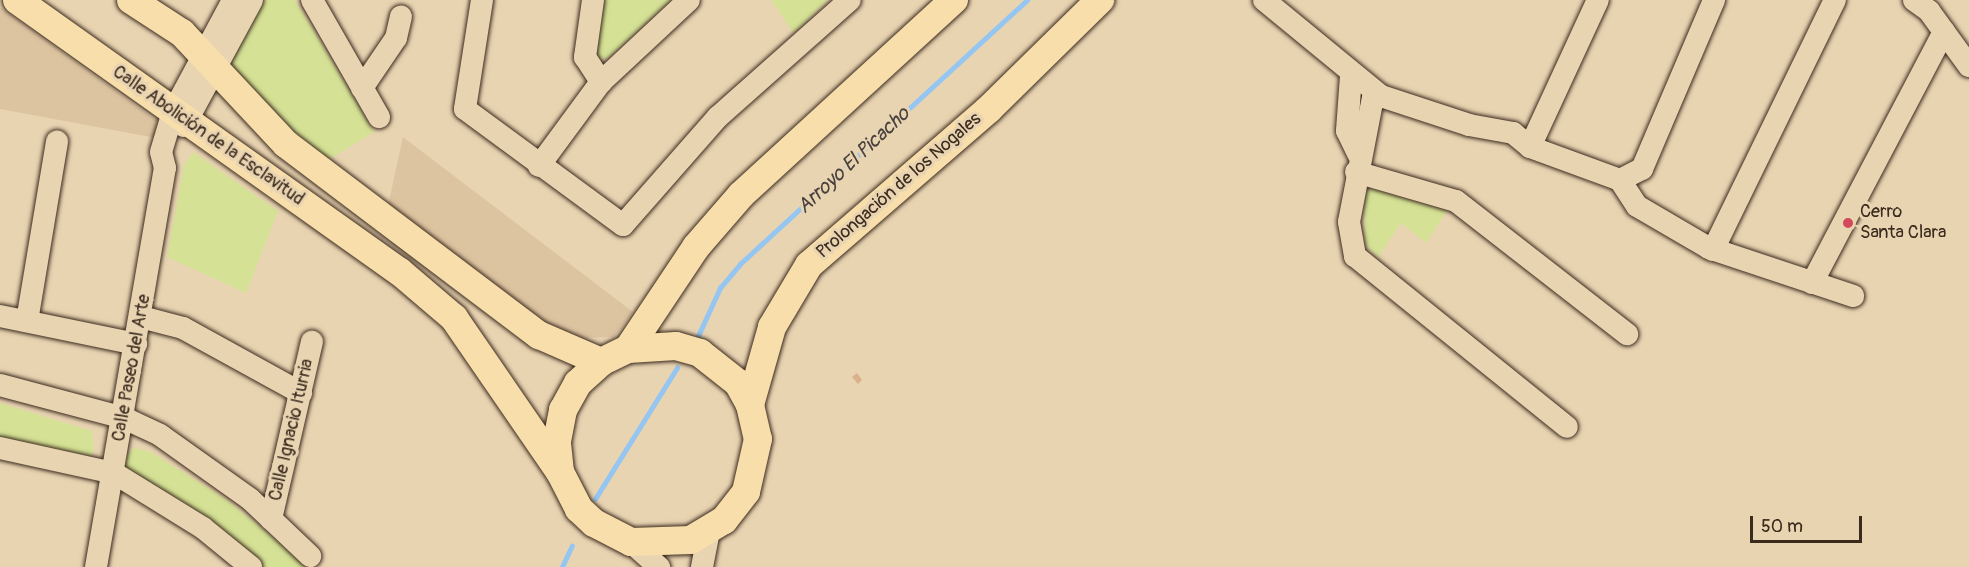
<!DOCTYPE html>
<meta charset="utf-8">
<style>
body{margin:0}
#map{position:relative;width:1969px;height:567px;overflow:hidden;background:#e9d4b2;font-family:Pangolin,sans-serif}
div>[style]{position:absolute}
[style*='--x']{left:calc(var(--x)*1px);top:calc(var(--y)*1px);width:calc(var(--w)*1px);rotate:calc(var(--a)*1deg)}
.built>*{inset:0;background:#ddc4a1}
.green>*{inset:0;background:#d5e295}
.stream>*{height:4.5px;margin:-2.25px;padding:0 2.25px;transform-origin:2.25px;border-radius:2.25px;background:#95c5f1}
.building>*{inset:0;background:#d9b18a}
.roads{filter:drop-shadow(0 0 2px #3b2a1e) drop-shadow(0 0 2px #3b2a1e)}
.minor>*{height:22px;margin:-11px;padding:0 11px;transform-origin:11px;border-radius:11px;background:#e9d4b2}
.major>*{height:28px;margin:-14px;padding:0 14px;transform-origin:14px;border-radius:14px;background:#f8deab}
.dots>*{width:16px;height:16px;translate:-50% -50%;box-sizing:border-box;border:3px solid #e9d4b2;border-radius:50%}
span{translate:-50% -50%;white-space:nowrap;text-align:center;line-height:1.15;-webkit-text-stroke:6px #e9d4b2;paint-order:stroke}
.street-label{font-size:18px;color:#3b2a1e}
.poi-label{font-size:18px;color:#3b2a1e}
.left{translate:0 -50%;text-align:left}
.water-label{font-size:20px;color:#48413e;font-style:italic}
.scale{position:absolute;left:1750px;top:516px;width:112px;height:27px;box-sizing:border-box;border:3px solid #3b2a1e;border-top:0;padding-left:8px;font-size:18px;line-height:21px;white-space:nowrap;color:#3b2a1e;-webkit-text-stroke:4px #e9d4b2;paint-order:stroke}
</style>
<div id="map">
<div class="built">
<div style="clip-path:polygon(0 7px,157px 121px,156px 138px,0 109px)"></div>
<div style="clip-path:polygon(403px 137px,633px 312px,614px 337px,573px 338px,529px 314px,387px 210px)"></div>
</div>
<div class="green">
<div style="clip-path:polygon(265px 0,295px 0,374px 132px,328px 160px,295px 136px,237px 76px,230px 59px)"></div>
<div style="clip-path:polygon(605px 0,671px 0,609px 57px,599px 60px,594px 53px)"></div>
<div style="clip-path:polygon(771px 0,827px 0,794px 33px)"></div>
<div style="clip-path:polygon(193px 152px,278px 211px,246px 293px,167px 257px,184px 166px)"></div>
<div style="clip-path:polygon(1370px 188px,1447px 211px,1426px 243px,1401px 223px,1378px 257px,1365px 245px,1364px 195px)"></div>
<div style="clip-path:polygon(0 403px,92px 431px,94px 451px,89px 458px,0 437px)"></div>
<div style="clip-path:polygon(134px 448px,149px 451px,227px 500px,309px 567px,254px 567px,125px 474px,122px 460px)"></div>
</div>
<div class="stream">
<div style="--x:698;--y:336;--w:53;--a:-65.4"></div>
<div style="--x:720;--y:288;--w:31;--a:-50"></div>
<div style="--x:740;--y:264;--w:390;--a:-42.6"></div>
<div style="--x:595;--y:499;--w:155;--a:-58"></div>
<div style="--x:562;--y:567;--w:23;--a:-65"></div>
</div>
<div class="building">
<div style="clip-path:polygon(857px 373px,862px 380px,858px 384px,852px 377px)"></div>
</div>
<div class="roads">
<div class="minor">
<div style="--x:312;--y:0;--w:135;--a:60.2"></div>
<div style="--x:482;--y:0;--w:110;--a:98.9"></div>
<div style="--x:465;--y:109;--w:196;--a:36.3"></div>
<div style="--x:623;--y:225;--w:144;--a:-48.7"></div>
<div style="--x:718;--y:117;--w:176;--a:-41.6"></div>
<div style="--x:593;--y:0;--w:58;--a:98"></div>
<div style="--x:585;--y:57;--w:30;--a:57"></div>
<div style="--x:1264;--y:0;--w:151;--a:39.4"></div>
<div style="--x:1381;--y:96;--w:93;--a:18.2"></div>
<div style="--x:1469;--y:125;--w:45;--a:10.3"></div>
<div style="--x:1513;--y:133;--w:22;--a:39"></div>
<div style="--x:1530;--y:147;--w:96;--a:20.1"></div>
<div style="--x:1620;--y:180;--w:25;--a:-27"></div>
<div style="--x:1642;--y:169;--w:184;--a:-66.9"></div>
<div style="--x:1914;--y:0;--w:19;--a:36"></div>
<div style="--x:1929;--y:11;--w:68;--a:54"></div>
<div style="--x:1351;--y:76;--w:55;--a:94.2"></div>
<div style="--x:1347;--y:131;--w:25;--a:64"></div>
<div style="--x:362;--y:88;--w:60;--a:-55.8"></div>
<div style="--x:396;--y:38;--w:22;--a:-77"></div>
<div style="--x:1374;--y:92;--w:132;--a:100.9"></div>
<div style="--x:1349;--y:222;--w:35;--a:80"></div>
<div style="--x:1355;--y:256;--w:272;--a:38.9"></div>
<div style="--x:184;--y:126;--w:143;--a:-61.6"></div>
<div style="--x:1530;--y:147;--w:162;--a:-65.2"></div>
<div style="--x:539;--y:166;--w:104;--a:-53.6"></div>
<div style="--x:601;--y:82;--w:120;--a:-43"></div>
<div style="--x:1356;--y:172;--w:104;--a:16.2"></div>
<div style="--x:1456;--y:201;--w:217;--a:37.9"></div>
<div style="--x:1620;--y:180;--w:31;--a:57"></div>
<div style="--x:1637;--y:206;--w:83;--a:30.3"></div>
<div style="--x:1709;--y:248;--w:152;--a:18.4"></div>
<div style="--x:1713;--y:250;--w:278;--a:-64"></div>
<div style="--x:1812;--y:283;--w:284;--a:-62.3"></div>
<div style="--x:0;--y:316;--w:139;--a:11.6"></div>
<div style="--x:141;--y:317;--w:43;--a:14.7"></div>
<div style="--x:183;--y:328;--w:135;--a:28.8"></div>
<div style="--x:27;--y:321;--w:182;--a:-80.5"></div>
<div style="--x:0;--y:385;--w:128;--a:14.9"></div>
<div style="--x:124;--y:418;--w:40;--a:25"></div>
<div style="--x:160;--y:435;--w:110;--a:35.4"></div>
<div style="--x:250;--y:499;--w:83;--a:43.5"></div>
<div style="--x:0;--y:448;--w:117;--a:12.4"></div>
<div style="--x:114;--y:473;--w:105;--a:31.7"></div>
<div style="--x:203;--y:528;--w:62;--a:39.1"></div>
<div style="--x:271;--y:519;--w:182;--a:-77"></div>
<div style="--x:631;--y:542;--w:38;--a:42"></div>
<div style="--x:96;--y:567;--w:405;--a:-80.2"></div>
<div style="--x:165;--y:168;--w:16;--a:-104"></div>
<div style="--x:161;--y:152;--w:42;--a:-73.3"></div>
<div style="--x:173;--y:112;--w:127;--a:-61.8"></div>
<div style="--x:702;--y:567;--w:37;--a:-79"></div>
</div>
<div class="major">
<div style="--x:17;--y:0;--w:470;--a:35.4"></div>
<div style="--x:400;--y:272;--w:71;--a:40.4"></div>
<div style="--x:454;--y:318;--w:187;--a:55.5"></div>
<div style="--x:131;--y:0;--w:61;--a:32.9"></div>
<div style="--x:182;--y:33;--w:152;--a:46.9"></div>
<div style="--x:286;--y:144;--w:317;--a:37.1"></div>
<div style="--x:539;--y:335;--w:68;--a:23.5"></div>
<div style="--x:628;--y:349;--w:48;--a:-3.6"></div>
<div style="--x:676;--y:346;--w:25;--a:16"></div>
<div style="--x:700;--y:353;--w:48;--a:38.3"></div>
<div style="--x:738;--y:383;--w:25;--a:61"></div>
<div style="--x:750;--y:405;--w:35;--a:77"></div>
<div style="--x:758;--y:439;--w:54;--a:102.8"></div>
<div style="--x:746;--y:492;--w:36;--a:128"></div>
<div style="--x:724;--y:520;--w:39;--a:149"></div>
<div style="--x:691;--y:540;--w:60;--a:178.1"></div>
<div style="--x:631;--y:542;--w:42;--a:-152.8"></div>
<div style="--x:594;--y:523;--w:21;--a:-137"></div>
<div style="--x:579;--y:509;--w:42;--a:-117.2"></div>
<div style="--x:560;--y:472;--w:31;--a:-96"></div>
<div style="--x:557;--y:441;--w:32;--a:-79"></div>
<div style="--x:563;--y:410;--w:31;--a:-61"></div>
<div style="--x:578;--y:383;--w:31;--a:-42"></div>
<div style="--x:601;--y:362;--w:30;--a:-26"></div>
<div style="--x:628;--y:349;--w:123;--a:-56.3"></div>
<div style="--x:696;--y:247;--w:69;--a:-49.1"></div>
<div style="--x:741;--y:195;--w:289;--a:-42.5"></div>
<div style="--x:750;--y:405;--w:81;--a:-74.2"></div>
<div style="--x:772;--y:327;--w:72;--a:-59.2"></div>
<div style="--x:809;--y:265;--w:238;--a:-40.9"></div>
<div style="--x:989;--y:109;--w:156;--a:-44.5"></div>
</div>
</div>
<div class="dots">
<div style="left:1848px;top:223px;background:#d1495b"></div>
</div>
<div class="street-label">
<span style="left:208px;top:136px;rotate:35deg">Calle Abolición de la Esclavitud</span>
<span style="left:899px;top:186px;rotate:-41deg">Prolongación de los Nogales</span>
<span style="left:132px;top:368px;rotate:-80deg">Calle Paseo del Arte</span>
<span style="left:292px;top:430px;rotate:-77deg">Calle Ignacio Iturria</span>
</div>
<div class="poi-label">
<span class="left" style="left:1860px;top:223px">Cerro<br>Santa Clara</span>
</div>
<div class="water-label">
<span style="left:853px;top:160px;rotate:-43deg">Arroyo El Picacho</span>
</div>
<div class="scale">50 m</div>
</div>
